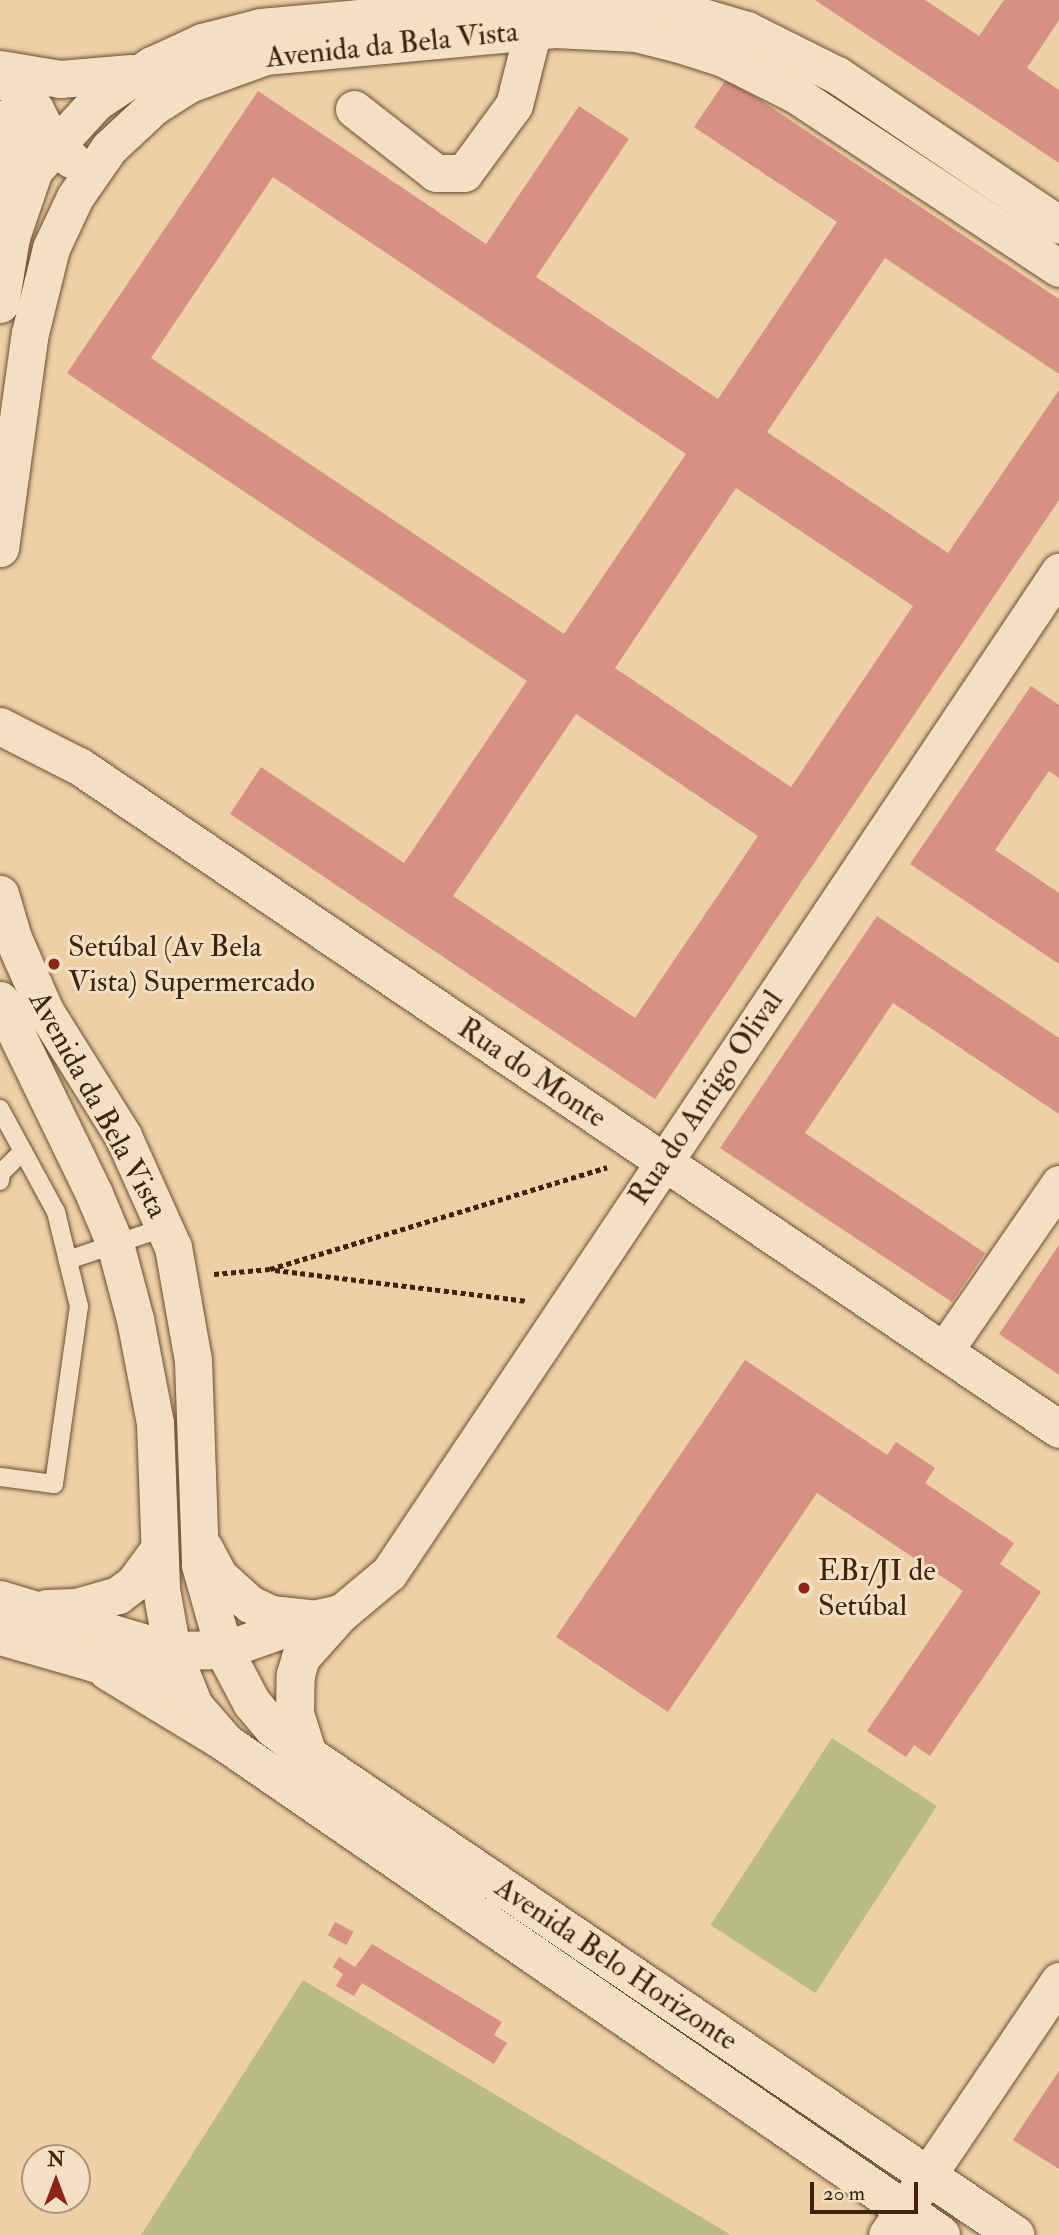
<!DOCTYPE html>
<meta charset="utf-8">
<style>
body{margin:0}
#map{position:relative;width:1059px;height:2235px;overflow:hidden;background:#edd0a5;font-family:"IM FELL Double Pica",serif}
div>[style]{position:absolute}
[style*='--x']{left:calc(var(--x)*1px);top:calc(var(--y)*1px);width:calc(var(--w)*1px);rotate:calc(var(--a)*1deg)}
.green>*{inset:0;background:#b9bb86;transform-origin:0 0}
.building>*{inset:0;background:#d79182;transform-origin:0 0}
.path>*{height:4.5px;margin-top:-2.25px;transform-origin:0;background:repeating-linear-gradient(90deg,#41230d 0 5px,transparent 0 8.5px)}
.roads{filter:drop-shadow(0 0 2px #6c4e33) drop-shadow(0 0 2px #6c4e33)}
.service>*{height:18px;margin:-9px;padding:0 9px;transform-origin:9px;border-radius:9px;background:#f3e0c4}
.minor>*{height:37px;margin:-18.5px;padding:0 18.5px;transform-origin:18.5px;border-radius:18.5px;background:#f3e0c4}
.tertiary>*{height:38px;margin:-19px;padding:0 19px;transform-origin:19px;border-radius:19px;background:#f3e0c4}
.dots>*{width:19px;height:19px;translate:-50% -50%;box-sizing:border-box;border:4px solid #f3e0c4;border-radius:50%}
span{translate:-50% -50%;white-space:nowrap;text-align:center;line-height:1.15;-webkit-text-stroke:6px #f3e0c4;paint-order:stroke}
.street-label{font-size:30px;color:#41230d}
.poi-label{font-size:30px;color:#41230d}
.left{translate:0 -50%;text-align:left}
.north{position:absolute;left:21px;top:2144px;width:70px;height:70px;box-sizing:border-box;background:#f3e0c4;border:2px solid #ac947b;border-radius:50%;rotate:0deg;font-size:19px;font-weight:700;line-height:28px;text-align:center;color:#41230d}
.north::after{content:'';display:block;margin:auto;width:24px;height:32px;background:#8f2418;clip-path:polygon(50% 0,100% 100%,50% 72%,0 100%)}
.scale{position:absolute;left:810px;top:2182px;width:108px;height:32px;box-sizing:border-box;border:4px solid #41230d;border-top:0;padding-left:9px;font-size:21px;line-height:24px;white-space:nowrap;color:#41230d;-webkit-text-stroke:5px #f3e0c4;paint-order:stroke}
</style>
<div id="map">
<div class="green">
<div style="left:832px;top:1738px;width:125px;height:223px;rotate:33deg"></div>
<div style="clip-path:polygon(303px 1980px,731px 2235px,141px 2235px)"></div>
</div>
<div class="building">
<div style="clip-path:polygon(815px 0,925px 0,979px 36px,1004px 0,1059px 0,1059px 20px,1027px 68px,1059px 90px,1059px 163px)"></div>
<div style="clip-path:polygon(evenodd,727px 78px,1059px 299px,1059px 374px,885px 258px,767px 432px,948px 553px,1059px 390px,1059px 500px,655px 1099px,230px 814px,261px 767px,404px 863px,527px 681px,67px 373px,258px 91px,486px 244px,579px 106px,629px 139px,536px 277px,718px 399px,837px 222px,694px 127px,727px 78px,273px 177px,686px 454px,564px 634px,151px 358px,273px 177px,727px 78px,736px 488px,913px 606px,791px 787px,615px 668px,736px 488px,727px 78px,576px 714px,758px 836px,635px 1018px,453px 896px,576px 714px)"></div>
<div style="clip-path:polygon(1031px 686px,1059px 705px,1059px 778px,1049px 771px,995px 850px,1059px 893px,1059px 964px,910px 864px)"></div>
<div style="clip-path:polygon(877px 916px,1059px 1038px,1059px 1114px,893px 1003px,805px 1133px,985px 1253px,952px 1302px,720px 1148px)"></div>
<div style="clip-path:polygon(1059px 1245px,1059px 1375px,999px 1334px)"></div>
<div style="clip-path:polygon(745px 1360px,887px 1455px,896px 1442px,935px 1468px,925px 1483px,1014px 1543px,1000px 1564px,1041px 1592px,930px 1756px,914px 1745px,906px 1757px,867px 1731px,963px 1591px,817px 1493px,668px 1712px,556px 1637px)"></div>
<div style="left:335px;top:1922px;width:21px;height:15px;rotate:28deg"></div>
<div style="clip-path:polygon(372px 1944px,502px 2022px,494px 2035px,507px 2043px,494px 2064px,362px 1983px,354px 1996px,336px 1986px,343px 1974px,333px 1967px,339px 1957px,355px 1967px)"></div>
<div style="clip-path:polygon(1059px 2071px,1059px 2169px,1013px 2140px)"></div>
</div>
<div class="path">
<div style="--x:275;--y:1270;--w:254;--a:7"></div>
<div style="--x:214;--y:1274;--w:56;--a:-5.1"></div>
<div style="--x:270;--y:1269;--w:352;--a:-16.8"></div>
</div>
<div class="roads">
<div class="service">
<div style="--x:0;--y:1109;--w:117;--a:61.5"></div>
<div style="--x:56;--y:1212;--w:97;--a:76.3"></div>
<div style="--x:79;--y:1306;--w:180;--a:98"></div>
<div style="--x:54;--y:1484;--w:54;--a:-172.6"></div>
<div style="--x:0;--y:1181;--w:8;--a:-83"></div>
<div style="--x:1;--y:1173;--w:31;--a:-45"></div>
<div style="--x:68;--y:1260;--w:103;--a:-18.6"></div>
</div>
<div class="minor">
<div style="--x:0;--y:69;--w:61;--a:9.5"></div>
<div style="--x:60;--y:79;--w:71;--a:-4.8"></div>
<div style="--x:0;--y:73;--w:50;--a:45.8"></div>
<div style="--x:35;--y:109;--w:40;--a:63.4"></div>
<div style="--x:354;--y:109;--w:104;--a:38"></div>
<div style="--x:436;--y:173;--w:28;--a:0"></div>
<div style="--x:464;--y:173;--w:84;--a:-53.7"></div>
<div style="--x:514;--y:105;--w:77;--a:-75.8"></div>
<div style="--x:0;--y:119;--w:36;--a:34"></div>
<div style="--x:30;--y:139;--w:24;--a:15"></div>
<div style="--x:53;--y:145;--w:23;--a:38"></div>
<div style="--x:0;--y:130;--w:86;--a:80.6"></div>
<div style="--x:0;--y:304;--w:68;--a:-80.7"></div>
<div style="--x:11;--y:237;--w:71;--a:-71.1"></div>
<div style="--x:34;--y:170;--w:92;--a:-47.6"></div>
<div style="--x:96;--y:102;--w:67;--a:-33.5"></div>
<div style="--x:152;--y:65;--w:55;--a:-24.7"></div>
<div style="--x:202;--y:42;--w:61;--a:-14.3"></div>
<div style="--x:261;--y:27;--w:256;--a:-5.2"></div>
<div style="--x:516;--y:4;--w:118;--a:-1"></div>
<div style="--x:634;--y:2;--w:38;--a:9"></div>
<div style="--x:672;--y:8;--w:78;--a:16.3"></div>
<div style="--x:747;--y:30;--w:101;--a:26.6"></div>
<div style="--x:837;--y:75;--w:268;--a:34"></div>
<div style="--x:0;--y:548;--w:217;--a:-82.1"></div>
<div style="--x:30;--y:333;--w:88;--a:-76.1"></div>
<div style="--x:51;--y:248;--w:56;--a:-64.8"></div>
<div style="--x:75;--y:197;--w:60;--a:-55.2"></div>
<div style="--x:109;--y:148;--w:62;--a:-43"></div>
<div style="--x:154;--y:106;--w:41;--a:-32.2"></div>
<div style="--x:189;--y:84;--w:81;--a:-20.2"></div>
<div style="--x:265;--y:56;--w:291;--a:-5.3"></div>
<div style="--x:555;--y:29;--w:81;--a:2.8"></div>
<div style="--x:636;--y:33;--w:44;--a:14.3"></div>
<div style="--x:679;--y:44;--w:46;--a:17.7"></div>
<div style="--x:723;--y:58;--w:80;--a:26.6"></div>
<div style="--x:795;--y:94;--w:316;--a:33.4"></div>
<div style="--x:0;--y:726;--w:89;--a:26.9"></div>
<div style="--x:79;--y:766;--w:1183;--a:34.08"></div>
<div style="--x:0;--y:894;--w:46;--a:73.5"></div>
<div style="--x:13;--y:938;--w:80;--a:66.3"></div>
<div style="--x:45;--y:1011;--w:147;--a:58"></div>
<div style="--x:123;--y:1136;--w:122;--a:65.8"></div>
<div style="--x:173;--y:1247;--w:115;--a:80"></div>
<div style="--x:193;--y:1360;--w:205;--a:88"></div>
<div style="--x:200;--y:1565;--w:88;--a:74.2"></div>
<div style="--x:224;--y:1650;--w:93;--a:-19.4"></div>
<div style="--x:312;--y:1619;--w:30;--a:-12"></div>
<div style="--x:341;--y:1613;--w:62;--a:-39.8"></div>
<div style="--x:389;--y:1573;--w:1205;--a:-56.2"></div>
<div style="--x:0;--y:1000;--w:216;--a:64.1"></div>
<div style="--x:94;--y:1194;--w:54;--a:67.2"></div>
<div style="--x:115;--y:1244;--w:78;--a:75.1"></div>
<div style="--x:135;--y:1319;--w:106;--a:79.1"></div>
<div style="--x:155;--y:1423;--w:166;--a:87.9"></div>
<div style="--x:161;--y:1589;--w:63;--a:79.9"></div>
<div style="--x:172;--y:1651;--w:180;--a:-163.2"></div>
<div style="--x:944;--y:1351;--w:203;--a:-55.4"></div>
<div style="--x:204;--y:1548;--w:32;--a:62"></div>
<div style="--x:219;--y:1576;--w:42;--a:42.1"></div>
<div style="--x:250;--y:1604;--w:23;--a:25"></div>
<div style="--x:271;--y:1614;--w:37;--a:6"></div>
<div style="--x:46;--y:1608;--w:30;--a:-2"></div>
<div style="--x:76;--y:1607;--w:44;--a:-15.9"></div>
<div style="--x:118;--y:1595;--w:20;--a:-37"></div>
<div style="--x:134;--y:1583;--w:42;--a:-53.7"></div>
<div style="--x:0;--y:1636;--w:98;--a:16"></div>
<div style="--x:94;--y:1663;--w:90;--a:10.9"></div>
<div style="--x:107;--y:1671;--w:131;--a:31.3"></div>
<div style="--x:887;--y:2235;--w:307;--a:-55.9"></div>
</div>
<div class="tertiary">
<div style="--x:308;--y:1755;--w:43;--a:-107.6"></div>
<div style="--x:295;--y:1714;--w:39;--a:-89"></div>
<div style="--x:296;--y:1675;--w:18;--a:-74"></div>
<div style="--x:301;--y:1658;--w:60;--a:-48.4"></div>
<div style="--x:941;--y:2235;--w:868;--a:-145.47"></div>
<div style="--x:226;--y:1743;--w:49;--a:-130.9"></div>
<div style="--x:194;--y:1706;--w:59;--a:-111.8"></div>
<div style="--x:172;--y:1651;--w:52;--a:-1.1"></div>
<div style="--x:224;--y:1650;--w:60;--a:62.2"></div>
<div style="--x:252;--y:1703;--w:33;--a:50"></div>
<div style="--x:273;--y:1728;--w:44;--a:37.6"></div>
<div style="--x:308;--y:1755;--w:855;--a:34.17"></div>
</div>
</div>
<div class="dots">
<div style="left:54px;top:964px;background:#8f2418"></div>
<div style="left:804px;top:1588px;background:#8f2418"></div>
</div>
<div class="street-label">
<span style="left:392px;top:45px;rotate:-6deg">Avenida da Bela Vista</span>
<span style="left:532px;top:1073px;rotate:34deg">Rua do Monte</span>
<span style="left:706px;top:1098px;rotate:-56deg">Rua do Antigo Olival</span>
<span style="left:98px;top:1105px;rotate:61deg">Avenida da Bela Vista</span>
<span style="left:616px;top:1964px;rotate:34deg">Avenida Belo Horizonte</span>
</div>
<div class="poi-label">
<span class="left" style="left:68px;top:964px">Setúbal (Av Bela<br>Vista) Supermercado</span>
<span class="left" style="left:818px;top:1588px">EB1/JI de<br>Setúbal</span>
</div>
<div class="north">N</div>
<div class="scale">20 m</div>
</div>
